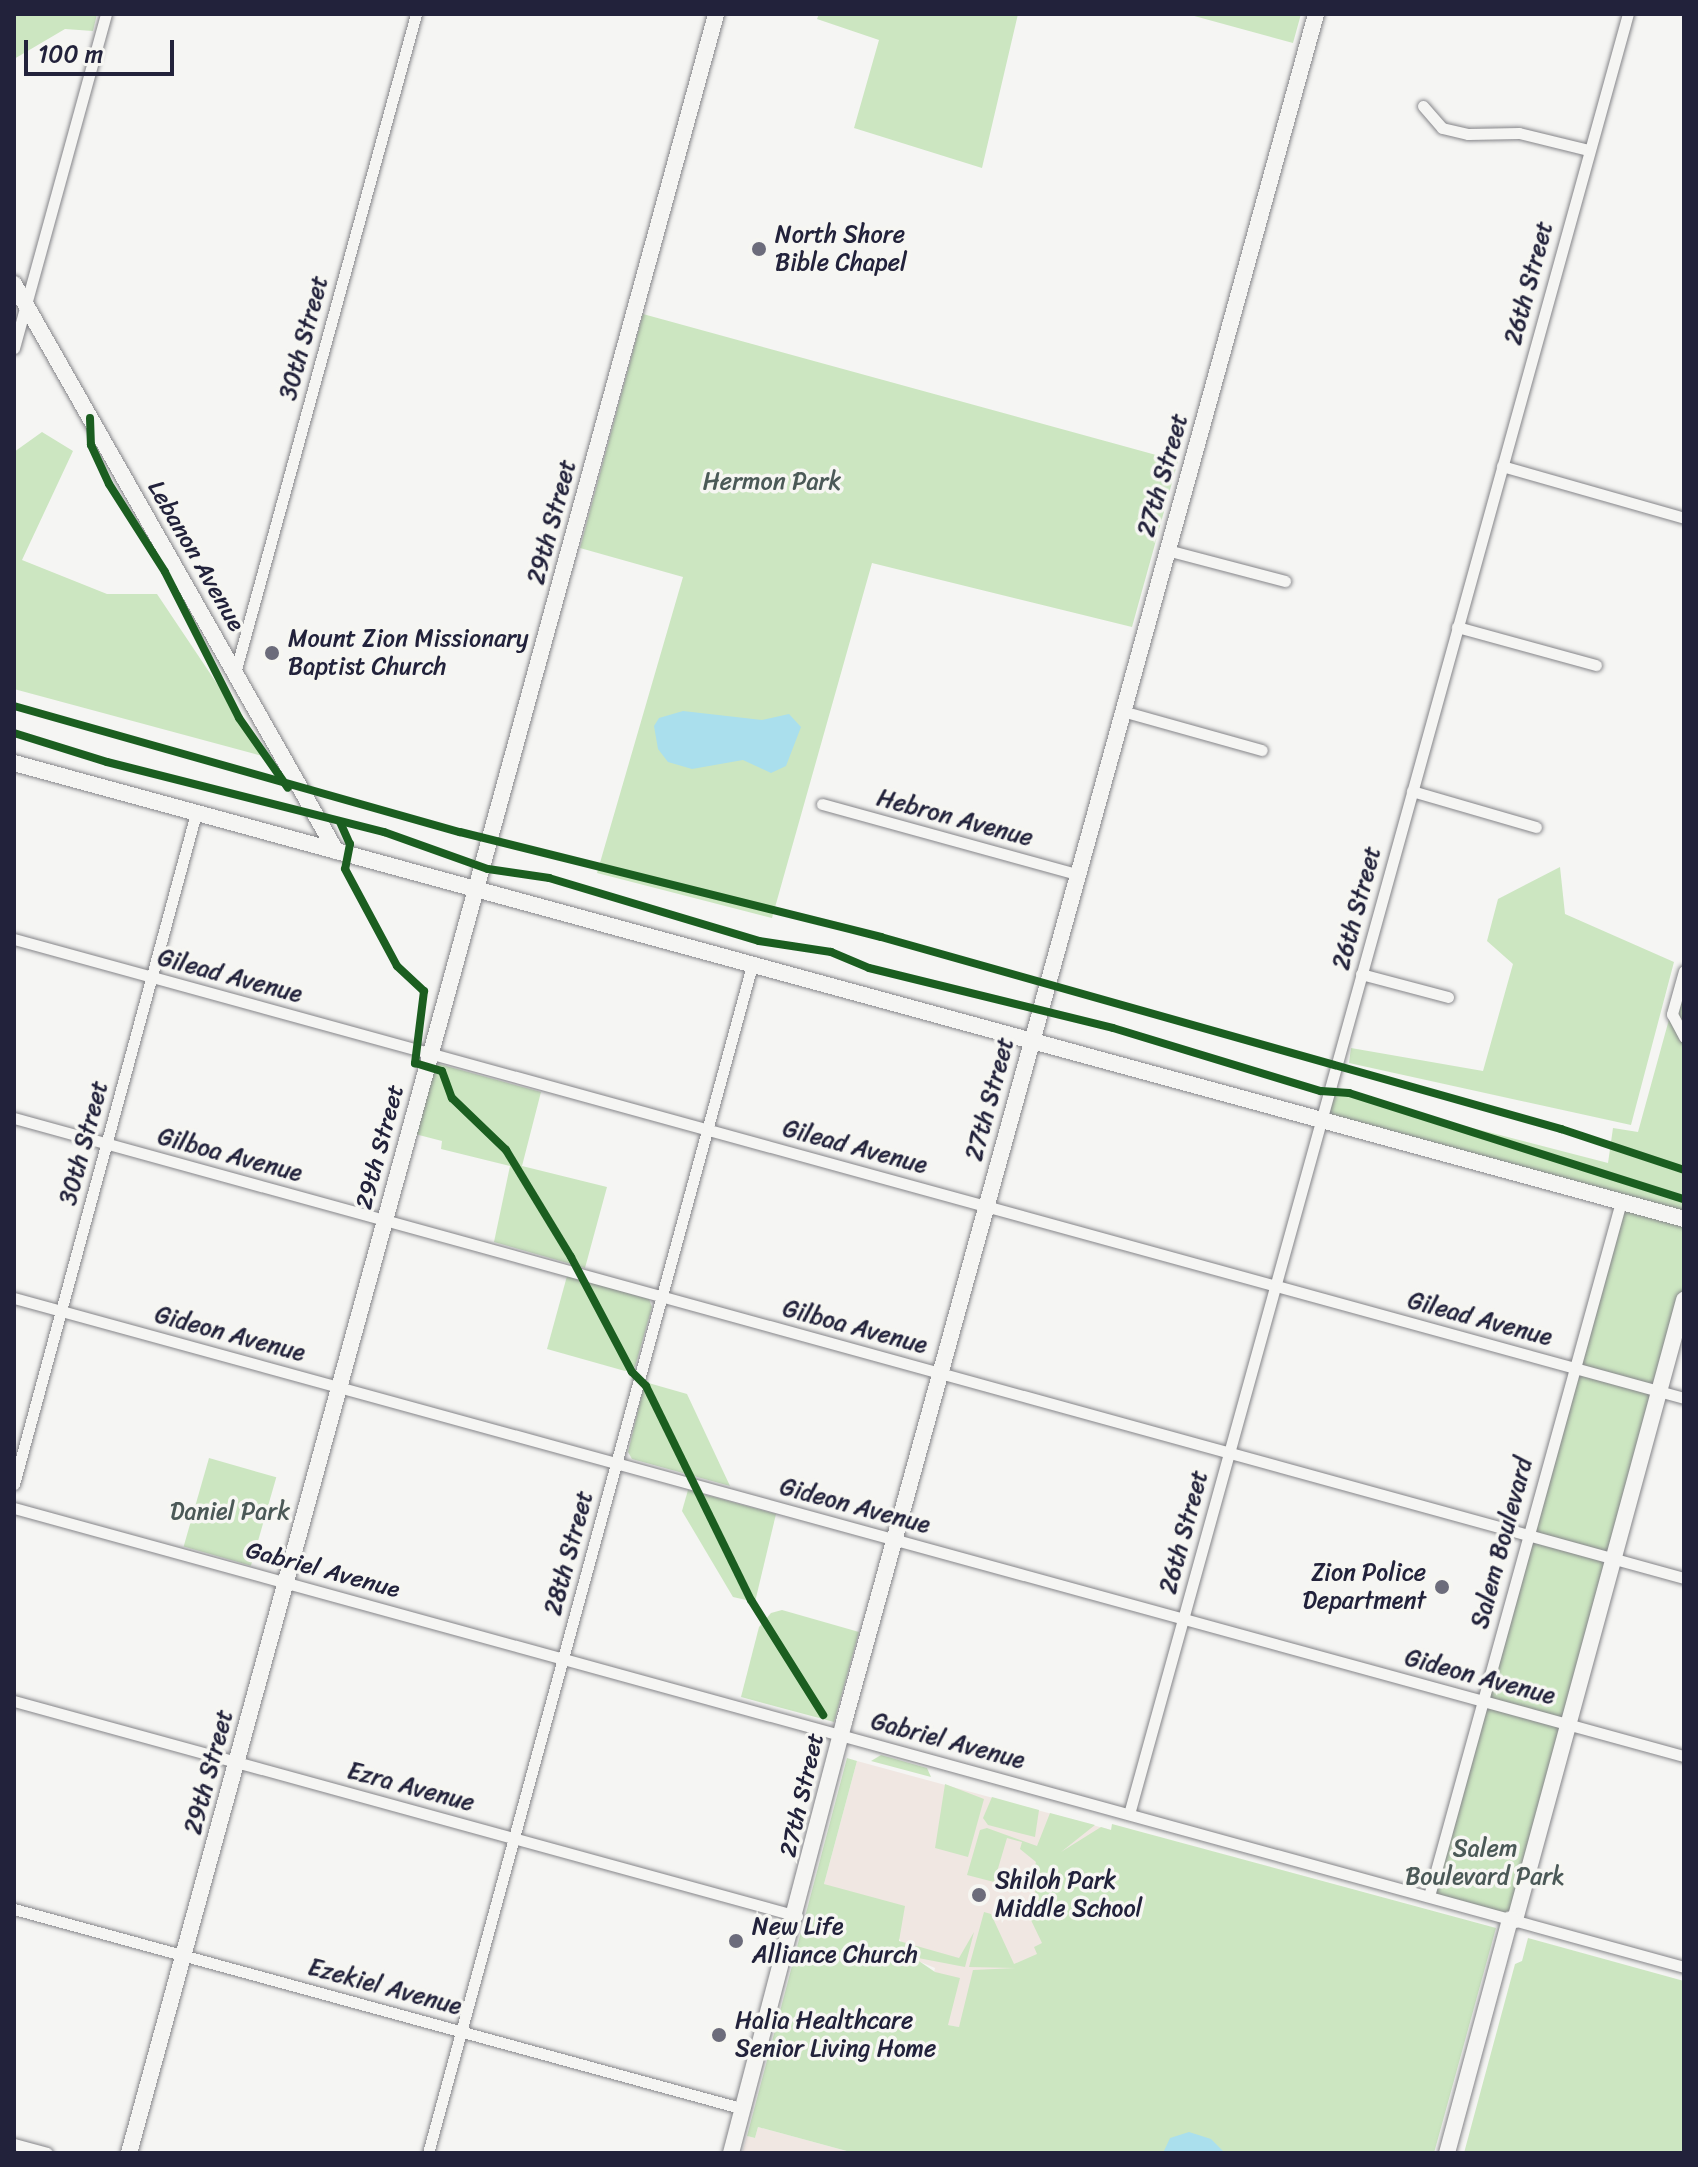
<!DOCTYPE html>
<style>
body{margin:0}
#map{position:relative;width:1698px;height:2167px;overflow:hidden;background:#f5f5f3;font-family:Sriracha,sans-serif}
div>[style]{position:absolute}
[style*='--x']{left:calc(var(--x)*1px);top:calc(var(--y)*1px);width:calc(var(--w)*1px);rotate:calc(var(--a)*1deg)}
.built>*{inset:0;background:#f0e7e2}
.green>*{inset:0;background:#cce6c1;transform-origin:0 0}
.water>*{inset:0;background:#aadfed}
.roads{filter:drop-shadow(0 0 2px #858589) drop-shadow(0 0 2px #858589)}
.street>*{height:11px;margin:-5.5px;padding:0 5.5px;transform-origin:5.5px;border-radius:5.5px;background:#f5f5f3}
.secondary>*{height:16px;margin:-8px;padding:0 8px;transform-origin:8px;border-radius:8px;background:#f5f5f3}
.cycleway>*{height:8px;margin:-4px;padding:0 4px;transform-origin:4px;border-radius:4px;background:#1b5e20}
.dots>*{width:22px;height:22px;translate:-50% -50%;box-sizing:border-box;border:4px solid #f6f6f2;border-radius:50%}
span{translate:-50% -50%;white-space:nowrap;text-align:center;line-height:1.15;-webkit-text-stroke:7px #f6f6f2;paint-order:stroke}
.poi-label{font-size:24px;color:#22223b}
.left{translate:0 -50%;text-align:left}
.right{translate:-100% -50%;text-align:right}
.street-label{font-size:24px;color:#22223b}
.park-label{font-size:24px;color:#4b5957}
.frame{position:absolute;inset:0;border:16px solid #22223b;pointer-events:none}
.scale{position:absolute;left:24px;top:40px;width:150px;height:36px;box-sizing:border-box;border:4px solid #22223b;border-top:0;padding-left:10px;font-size:24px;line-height:28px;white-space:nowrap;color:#22223b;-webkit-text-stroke:6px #f6f6f2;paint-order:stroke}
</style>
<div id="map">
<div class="built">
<div style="clip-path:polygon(857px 1761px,1111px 1830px,1066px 1991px,959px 2027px,948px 2025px,928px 1998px,935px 1968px,913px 1959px,898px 1937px,824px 1884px)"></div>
<div style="clip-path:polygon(758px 2127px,854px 2153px,742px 2153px,747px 2136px,755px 2138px)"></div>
</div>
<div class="green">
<div style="clip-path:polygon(14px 14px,97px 14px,93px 31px,65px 29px,14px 59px)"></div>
<div style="clip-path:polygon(819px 14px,1018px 14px,982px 168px,854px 128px,879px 40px,817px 19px)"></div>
<div style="clip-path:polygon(1187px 14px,1301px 14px,1293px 43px)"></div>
<div style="clip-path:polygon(643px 314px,1178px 461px,1132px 627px,872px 563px,772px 918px,597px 873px,683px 577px,580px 548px)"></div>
<div style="clip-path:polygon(42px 432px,73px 451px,22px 560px,107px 594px,157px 594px,266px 757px,14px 689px,14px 452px)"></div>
<div style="clip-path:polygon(1560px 867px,1565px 914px,1674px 962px,1631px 1125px,1349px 1063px,1351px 1048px,1483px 1071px,1513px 964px,1487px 941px,1498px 899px)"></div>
<div style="clip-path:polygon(1684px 965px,1684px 1299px,1515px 1920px,1429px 1896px,1621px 1202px,1321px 1120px,1329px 1091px,1608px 1163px,1613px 1128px,1638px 1132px)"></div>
<div style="clip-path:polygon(439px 1064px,541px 1092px,522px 1166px,607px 1187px,585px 1268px,494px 1242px,510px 1166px,441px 1149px,442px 1141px,415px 1134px,432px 1070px)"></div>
<div style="clip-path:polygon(567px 1276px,649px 1299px,652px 1307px,635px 1367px,625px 1371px,547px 1349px)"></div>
<div style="clip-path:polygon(645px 1382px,687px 1394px,730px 1486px,632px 1459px,628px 1452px)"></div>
<div style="left:209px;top:1458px;width:70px;height:92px;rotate:16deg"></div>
<div style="clip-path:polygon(688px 1490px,776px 1514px,755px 1602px,733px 1597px,682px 1511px)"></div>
<div style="clip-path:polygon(782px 1610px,859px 1632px,834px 1722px,741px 1697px,759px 1627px,771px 1613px)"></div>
<div style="clip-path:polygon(881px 1755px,927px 1768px,931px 1777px,871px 1761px)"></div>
<div style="clip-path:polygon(847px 1758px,857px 1761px,824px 1884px,905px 1906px,899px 1941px,959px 1958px,974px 1932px,965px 1967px,913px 1957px,935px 1972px,960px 1978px,948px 2025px,959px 2027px,973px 1970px,1016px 1968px,969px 1967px,984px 1912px,991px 1914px,1014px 1964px,1037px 1954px,1034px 1947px,1042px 1943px,1030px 1918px,1038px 1916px,1035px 1890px,1029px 1890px,1036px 1862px,1020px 1849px,1022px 1842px,1007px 1838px,994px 1882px,967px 1875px,980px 1830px,987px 1828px,1037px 1846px,1050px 1813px,1095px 1825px,1061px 1852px,1101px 1827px,1111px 1830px,1112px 1824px,1496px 1928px,1434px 2153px,854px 2153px,758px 2127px,755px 2138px,747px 2136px)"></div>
<div style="clip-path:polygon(945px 1784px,984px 1799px,968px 1857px,935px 1848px)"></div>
<div style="clip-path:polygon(992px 1797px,1039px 1810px,1035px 1837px,988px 1825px,983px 1818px)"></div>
<div style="clip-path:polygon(1528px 1938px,1684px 1981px,1684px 2153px,1464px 2153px,1515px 1964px,1522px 1961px)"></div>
</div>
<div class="water">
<div style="clip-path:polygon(683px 711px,762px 720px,789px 714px,801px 727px,786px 766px,771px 773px,743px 760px,692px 769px,668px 762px,658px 749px,654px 726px,659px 718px)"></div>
<div style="clip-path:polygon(1189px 2132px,1211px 2139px,1225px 2153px,1163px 2153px,1170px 2138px)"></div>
</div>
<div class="roads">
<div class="street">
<div style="--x:1423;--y:106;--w:29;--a:49"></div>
<div style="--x:1442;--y:128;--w:27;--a:13"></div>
<div style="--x:1468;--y:134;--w:51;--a:-1.1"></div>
<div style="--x:1519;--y:133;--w:72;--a:13.7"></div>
<div style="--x:14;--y:348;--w:346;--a:-74.6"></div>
<div style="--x:1502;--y:466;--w:189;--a:15.9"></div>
<div style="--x:1167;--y:550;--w:122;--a:14.7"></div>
<div style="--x:1457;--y:627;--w:144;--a:15.3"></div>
<div style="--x:235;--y:673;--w:683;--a:-74.64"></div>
<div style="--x:1122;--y:711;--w:145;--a:15.6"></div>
<div style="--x:1412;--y:791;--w:129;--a:16.2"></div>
<div style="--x:822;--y:804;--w:264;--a:15.4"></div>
<div style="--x:14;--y:939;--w:1732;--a:15.37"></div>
<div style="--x:1684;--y:971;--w:45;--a:105.6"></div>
<div style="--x:1672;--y:1014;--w:26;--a:62"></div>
<div style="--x:1361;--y:974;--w:90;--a:14.8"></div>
<div style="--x:14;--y:1118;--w:1732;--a:15.4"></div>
<div style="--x:14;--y:1298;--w:1732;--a:15.34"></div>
<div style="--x:14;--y:1484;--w:695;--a:-74.82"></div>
<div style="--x:14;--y:1508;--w:1732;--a:15.37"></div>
<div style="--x:14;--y:1701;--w:812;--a:15.35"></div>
<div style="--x:1129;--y:1814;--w:1868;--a:-74.51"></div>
<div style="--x:1429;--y:1896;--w:720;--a:-74.54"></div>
<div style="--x:14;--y:1909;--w:757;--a:15.32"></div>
<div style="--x:14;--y:2144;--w:34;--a:15"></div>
<div style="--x:428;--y:2153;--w:1231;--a:-74.74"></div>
</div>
<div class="secondary">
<div style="--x:14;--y:284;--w:652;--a:60.41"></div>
<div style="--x:14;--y:763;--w:1731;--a:15.27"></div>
<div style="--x:1515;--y:1920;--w:643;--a:-74.75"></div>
<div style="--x:129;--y:2153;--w:2218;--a:-74.65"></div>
<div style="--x:731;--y:2153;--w:446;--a:-75.3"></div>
<div style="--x:844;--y:1722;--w:1772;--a:-74.55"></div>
<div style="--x:1447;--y:2153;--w:242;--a:-74.9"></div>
</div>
</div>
<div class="cycleway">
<div style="--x:90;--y:418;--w:27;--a:88"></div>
<div style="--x:91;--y:445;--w:43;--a:65.2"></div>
<div style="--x:109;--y:484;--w:104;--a:57.5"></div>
<div style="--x:165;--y:572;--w:164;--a:63.1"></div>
<div style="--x:239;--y:718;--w:85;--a:55"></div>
<div style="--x:14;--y:706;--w:463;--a:15.8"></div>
<div style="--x:460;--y:832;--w:434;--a:14"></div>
<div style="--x:881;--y:937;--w:707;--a:15.77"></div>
<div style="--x:1561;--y:1129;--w:130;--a:18.4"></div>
<div style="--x:14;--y:733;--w:97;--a:17.3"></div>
<div style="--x:107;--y:762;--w:286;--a:14.2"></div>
<div style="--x:384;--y:832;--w:110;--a:19.6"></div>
<div style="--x:488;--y:869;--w:62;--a:8.4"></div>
<div style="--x:549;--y:878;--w:219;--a:16.7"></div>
<div style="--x:759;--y:941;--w:73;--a:8.7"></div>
<div style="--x:831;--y:952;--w:41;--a:22.8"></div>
<div style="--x:869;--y:968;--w:251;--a:13.8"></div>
<div style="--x:1113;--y:1028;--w:217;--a:16.9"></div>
<div style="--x:1321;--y:1091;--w:28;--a:4"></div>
<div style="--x:1349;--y:1093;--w:351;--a:17.6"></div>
<div style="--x:340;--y:822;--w:24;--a:66"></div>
<div style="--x:350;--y:844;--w:25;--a:101"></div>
<div style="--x:345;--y:869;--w:110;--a:61.8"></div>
<div style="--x:397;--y:966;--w:37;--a:43"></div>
<div style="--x:424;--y:991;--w:73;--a:97.1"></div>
<div style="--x:415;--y:1063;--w:28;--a:17"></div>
<div style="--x:442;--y:1071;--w:29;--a:70"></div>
<div style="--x:452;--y:1098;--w:75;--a:43.9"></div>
<div style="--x:506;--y:1150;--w:125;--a:58.7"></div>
<div style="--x:571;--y:1257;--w:130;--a:62.1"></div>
<div style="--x:632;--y:1372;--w:20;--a:45"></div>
<div style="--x:646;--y:1386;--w:238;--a:63.9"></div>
<div style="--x:751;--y:1600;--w:136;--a:57.9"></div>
</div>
<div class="dots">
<div style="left:759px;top:249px;background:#6c6c7b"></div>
<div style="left:272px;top:653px;background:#6c6c7b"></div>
<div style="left:1442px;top:1587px;background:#6c6c7b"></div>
<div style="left:979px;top:1895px;background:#6c6c7b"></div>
<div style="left:736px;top:1941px;background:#6c6c7b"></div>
<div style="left:719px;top:2035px;background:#6c6c7b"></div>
</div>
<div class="poi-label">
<span class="left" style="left:775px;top:249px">North Shore<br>Bible Chapel</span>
<span class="left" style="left:288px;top:653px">Mount Zion Missionary<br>Baptist Church</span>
<span class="right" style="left:1426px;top:1587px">Zion Police<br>Department</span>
<span class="left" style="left:995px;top:1895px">Shiloh Park<br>Middle School</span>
<span class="left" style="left:752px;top:1941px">New Life<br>Alliance Church</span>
<span class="left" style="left:735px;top:2035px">Halia Healthcare<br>Senior Living Home</span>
</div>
<div class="street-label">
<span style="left:1529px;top:283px;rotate:-75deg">26th Street</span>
<span style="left:304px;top:338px;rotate:-75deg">30th Street</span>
<span style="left:1163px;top:475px;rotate:-74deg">27th Street</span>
<span style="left:552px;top:522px;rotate:-75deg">29th Street</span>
<span style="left:196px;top:556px;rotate:60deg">Lebanon Avenue</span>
<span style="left:955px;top:818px;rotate:15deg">Hebron Avenue</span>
<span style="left:1357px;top:908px;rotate:-75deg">26th Street</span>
<span style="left:230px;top:976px;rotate:15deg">Gilead Avenue</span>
<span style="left:990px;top:1099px;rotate:-75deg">27th Street</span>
<span style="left:84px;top:1143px;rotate:-75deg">30th Street</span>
<span style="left:380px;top:1147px;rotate:-75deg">29th Street</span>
<span style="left:855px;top:1147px;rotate:15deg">Gilead Avenue</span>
<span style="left:230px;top:1155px;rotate:15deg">Gilboa Avenue</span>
<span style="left:1480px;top:1319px;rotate:15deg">Gilead Avenue</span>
<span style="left:855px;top:1327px;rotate:15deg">Gilboa Avenue</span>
<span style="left:230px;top:1334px;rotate:15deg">Gideon Avenue</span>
<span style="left:855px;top:1506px;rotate:15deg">Gideon Avenue</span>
<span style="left:1184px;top:1532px;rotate:-75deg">26th Street</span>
<span style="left:1502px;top:1543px;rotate:-75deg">Salem Boulevard</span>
<span style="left:569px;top:1553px;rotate:-75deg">28th Street</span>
<span style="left:323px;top:1570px;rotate:15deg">Gabriel Avenue</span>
<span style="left:1480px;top:1677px;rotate:15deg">Gideon Avenue</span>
<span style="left:948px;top:1741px;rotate:15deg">Gabriel Avenue</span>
<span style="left:209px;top:1772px;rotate:-75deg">29th Street</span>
<span style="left:411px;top:1787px;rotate:15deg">Ezra Avenue</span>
<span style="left:802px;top:1795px;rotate:-77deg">27th Street</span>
<span style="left:385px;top:1987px;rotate:15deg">Ezekiel Avenue</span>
</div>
<div class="park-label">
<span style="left:772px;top:482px">Hermon Park</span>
<span style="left:230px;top:1512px">Daniel Park</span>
<span style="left:1485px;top:1863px">Salem<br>Boulevard Park</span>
</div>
<div class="frame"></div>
<div class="scale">100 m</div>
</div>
